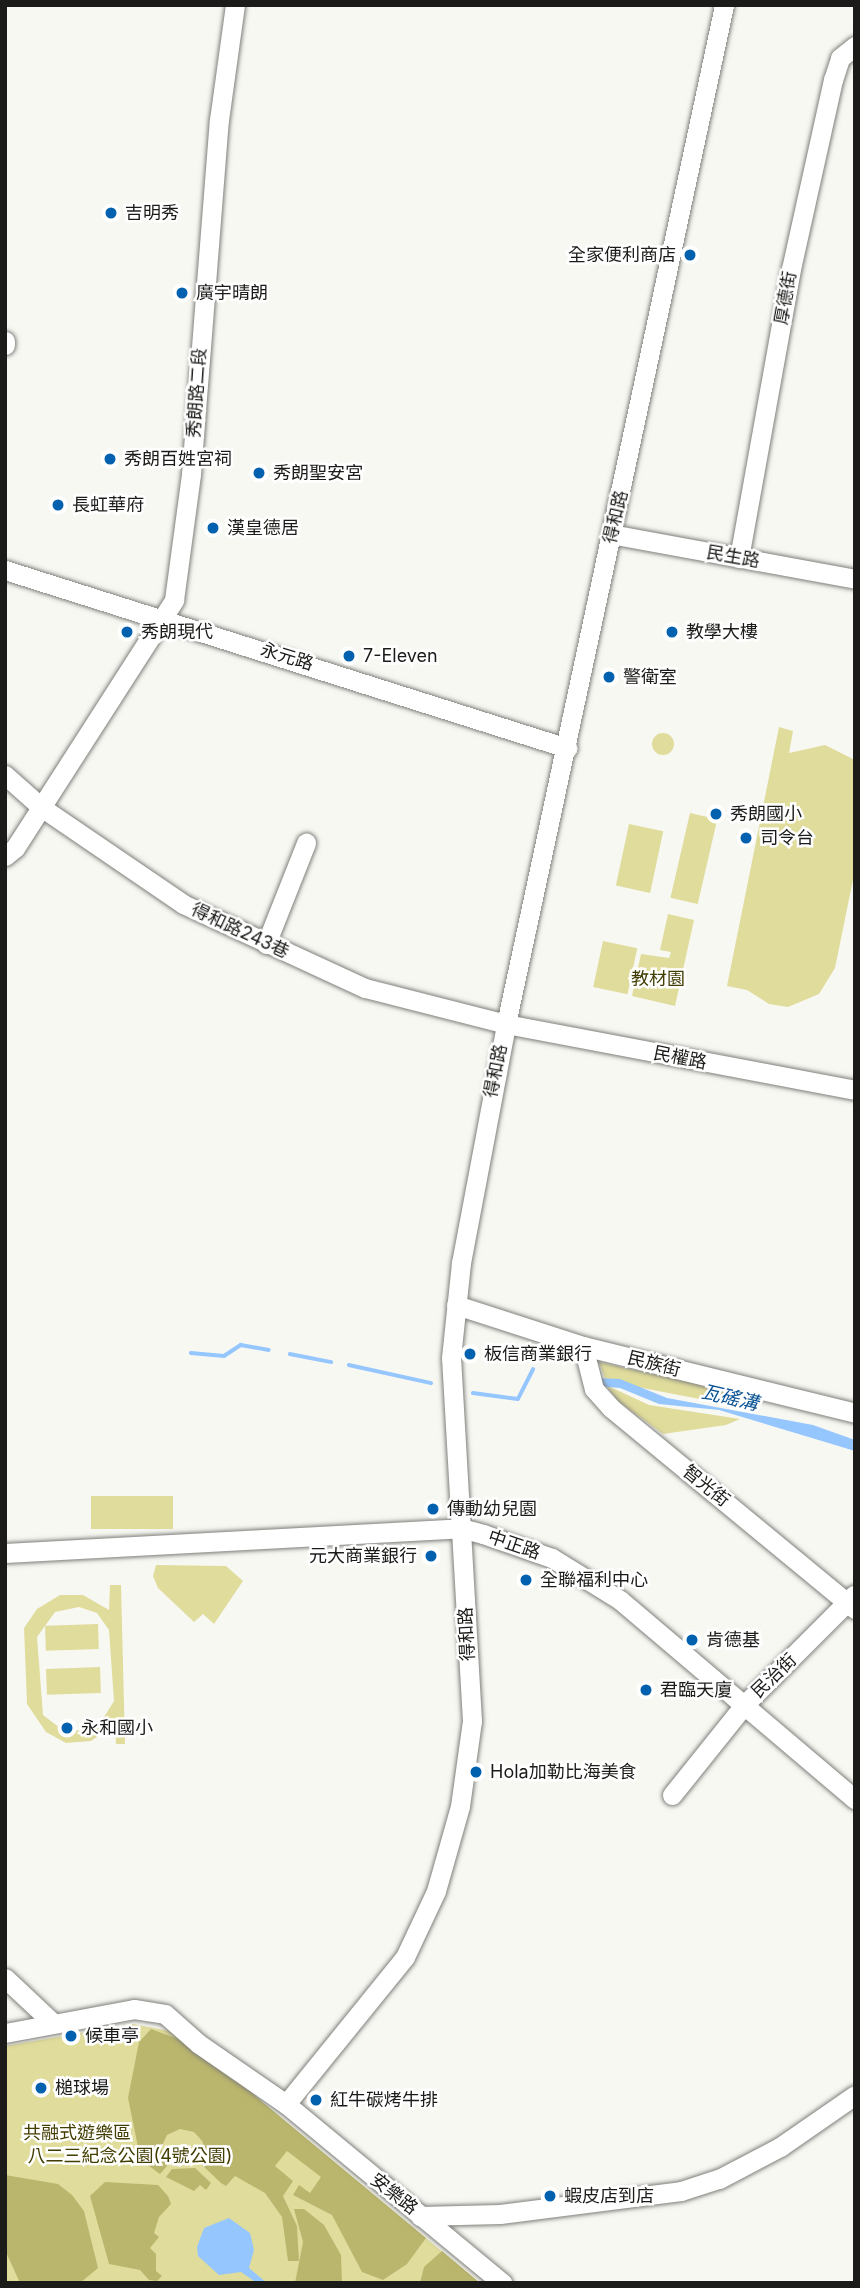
<!DOCTYPE html>
<meta charset="utf-8">
<style>
body{margin:0}
#map{position:relative;width:860px;height:2288px;overflow:hidden;background:#f8f8f3;font-family:Inter,"Noto Sans TC",sans-serif}
div>[style]{position:absolute}
[style*='--x']{left:calc(var(--x)*1px);top:calc(var(--y)*1px);width:calc(var(--w)*1px);rotate:calc(var(--a)*1deg)}
.green>*{inset:0;background:#e0dc9c;transform-origin:0 0}
.round{border-radius:50%}
.forest>*{inset:0;background:#bbb66d}
.water>*{inset:0;background:#95c6fe}
.stream>*{height:3.5px;margin:-1.75px;padding:0 1.75px;transform-origin:1.75px;border-radius:1.75px;background:#95c6fe}
.roads{filter:drop-shadow(0 0 2px #7f7f7b) drop-shadow(0 0 2px #7f7f7b)}
.minor>*{height:19px;margin:-9.5px;padding:0 9.5px;transform-origin:9.5px;border-radius:9.5px;background:#fff}
.dots>*{width:19px;height:19px;translate:-50% -50%;box-sizing:border-box;border:4px solid #fff;border-radius:50%}
span{translate:-50% -50%;white-space:nowrap;text-align:center;line-height:1.15;-webkit-text-stroke:5px #fff;paint-order:stroke}
.poi-label{font-size:18px;color:#1b1b19}
.left{translate:0 -50%;text-align:left}
.right{translate:-100% -50%;text-align:right}
.street-label{font-size:18px;color:#1b1b19}
.park-label{font-size:18px;color:#423d00}
.water-label{font-size:19px;color:#0a5495;font-style:italic}
.frame{position:absolute;inset:0;border:7px solid #1b1b19;pointer-events:none}
</style>
<div id="map">
<div class="green">
<div style="clip-path:polygon(779px 727px,793px 731px,789px 753px,825px 745px,855px 760px,855px 870px,835px 968px,819px 994px,788px 1007px,769px 1004px,747px 990px,727px 986px)"></div>
<div class="round" style="left:652px;top:733px;width:22px;height:22px"></div>
<div style="left:690px;top:813px;width:28px;height:87px;rotate:13deg"></div>
<div style="left:629px;top:824px;width:35px;height:63px;rotate:12deg"></div>
<div style="clip-path:polygon(668px 914px,694px 920px,675px 1006px,632px 996px,641px 954px,669px 958px,671px 952px,660px 950px)"></div>
<div style="left:603px;top:941px;width:35px;height:47px;rotate:12deg"></div>
<div style="clip-path:polygon(599px 1362px,744px 1395px,741px 1407px,606px 1381px)"></div>
<div style="clip-path:polygon(606px 1385px,649px 1405px,740px 1419px,726px 1425px,663px 1434px,618px 1401px)"></div>
<div style="left:173px;top:1496px;width:33px;height:82px;rotate:90deg"></div>
<div style="clip-path:polygon(156px 1565px,226px 1566px,243px 1581px,214px 1624px,203px 1614px,194px 1622px,158px 1588px,153px 1576px)"></div>
<div style="clip-path:polygon(evenodd,110px 1585px,121px 1585px,125px 1744px,116px 1744px,115px 1724px,91px 1741px,66px 1743px,46px 1732px,27px 1704px,24px 1628px,37px 1609px,60px 1595px,83px 1595px,109px 1610px,110px 1585px,79px 1607px,97px 1613px,109px 1630px,114px 1701px,101px 1722px,81px 1731px,60px 1728px,43px 1715px,37px 1637px,55px 1612px,79px 1607px)"></div>
<div style="left:98px;top:1624px;width:25px;height:53px;rotate:88deg"></div>
<div style="left:100px;top:1667px;width:26px;height:54px;rotate:88deg"></div>
<div style="clip-path:polygon(133px 2024px,175px 2032px,194px 2045px,480px 2283px,5px 2283px,5px 2046px)"></div>
</div>
<div class="forest">
<div style="clip-path:polygon(151px 2029px,194px 2045px,426px 2238px,407px 2264px,383px 2280px,362px 2272px,332px 2215px,293px 2195px,299px 2185px,310px 2193px,321px 2177px,287px 2151px,275px 2166px,293px 2181px,283px 2196px,297px 2226px,299px 2261px,288px 2261px,282px 2217px,265px 2193px,235px 2176px,226px 2186px,221px 2183px,200px 2163px,203px 2142px,194px 2132px,180px 2129px,167px 2135px,161px 2148px,167px 2166px,160px 2174px,149px 2166px,139px 2152px,128px 2098px,139px 2042px)"></div>
<div style="clip-path:polygon(195px 2168px,211px 2183px,206px 2190px,200px 2185px,194px 2191px,166px 2177px,172px 2169px)"></div>
<div style="clip-path:polygon(5px 2175px,58px 2184px,72px 2195px,84px 2211px,98px 2268px,80px 2283px,20px 2283px,5px 2250px)"></div>
<div style="clip-path:polygon(105px 2182px,158px 2185px,168px 2196px,171px 2204px,159px 2217px,154px 2233px,159px 2237px,150px 2248px,156px 2254px,156px 2271px,162px 2276px,157px 2281px,149px 2280px,140px 2270px,109px 2264px,90px 2196px)"></div>
<div style="clip-path:polygon(294px 2209px,304px 2209px,324px 2225px,341px 2255px,342px 2283px,295px 2283px,303px 2242px)"></div>
<div style="clip-path:polygon(442px 2251px,480px 2283px,420px 2283px,424px 2267px)"></div>
</div>
<div class="water">
<div style="clip-path:polygon(595px 1378px,620px 1379px,667px 1398px,813px 1425px,855px 1440px,855px 1451px,719px 1410px,659px 1404px,620px 1388px,596px 1386px)"></div>
<div style="clip-path:polygon(229px 2218px,250px 2233px,254px 2250px,249px 2268px,267px 2283px,257px 2283px,241px 2272px,219px 2275px,198px 2256px,197px 2247px,204px 2228px)"></div>
</div>
<div class="stream">
<div style="--x:191;--y:1353;--w:33;--a:5"></div>
<div style="--x:224;--y:1356;--w:20;--a:-33"></div>
<div style="--x:241;--y:1345;--w:28;--a:10"></div>
<div style="--x:290;--y:1354;--w:42;--a:11"></div>
<div style="--x:349;--y:1365;--w:84;--a:12.4"></div>
<div style="--x:473;--y:1393;--w:45;--a:7.6"></div>
<div style="--x:518;--y:1399;--w:33;--a:-63"></div>
</div>
<div class="roads">
<div class="minor">
<div style="--x:5;--y:341;--w:4;--a:90"></div>
<div style="--x:611;--y:534;--w:248;--a:10.4"></div>
<div style="--x:739;--y:558;--w:294;--a:-79.8"></div>
<div style="--x:791;--y:269;--w:194;--a:-77.5"></div>
<div style="--x:833;--y:80;--w:23;--a:-72"></div>
<div style="--x:840;--y:58;--w:19;--a:-39"></div>
<div style="--x:5;--y:570;--w:590;--a:17.57"></div>
<div style="--x:5;--y:775;--w:48;--a:41.6"></div>
<div style="--x:41;--y:807;--w:172;--a:34.3"></div>
<div style="--x:183;--y:904;--w:200;--a:24.8"></div>
<div style="--x:365;--y:988;--w:146;--a:14.3"></div>
<div style="--x:506;--y:1024;--w:355;--a:10.7"></div>
<div style="--x:5;--y:856;--w:13;--a:-39"></div>
<div style="--x:15;--y:848;--w:295;--a:-57.3"></div>
<div style="--x:174;--y:600;--w:127;--a:-82.3"></div>
<div style="--x:191;--y:474;--w:355;--a:-85.5"></div>
<div style="--x:219;--y:120;--w:116;--a:-82.1"></div>
<div style="--x:266;--y:944;--w:109;--a:-68.4"></div>
<div style="--x:456;--y:1305;--w:133;--a:17.9"></div>
<div style="--x:583;--y:1346;--w:280;--a:13.8"></div>
<div style="--x:583;--y:1346;--w:44;--a:75.7"></div>
<div style="--x:594;--y:1389;--w:25;--a:48"></div>
<div style="--x:611;--y:1408;--w:316;--a:39.5"></div>
<div style="--x:5;--y:1553;--w:457;--a:-3.1"></div>
<div style="--x:461;--y:1528;--w:23;--a:15"></div>
<div style="--x:483;--y:1534;--w:73;--a:19.2"></div>
<div style="--x:552;--y:1558;--w:80;--a:31.7"></div>
<div style="--x:620;--y:1600;--w:308;--a:40.3"></div>
<div style="--x:672;--y:1795;--w:115;--a:-51.3"></div>
<div style="--x:744;--y:1705;--w:156;--a:-45"></div>
<div style="--x:5;--y:1978;--w:66;--a:43.2"></div>
<div style="--x:5;--y:2033;--w:131;--a:-10.5"></div>
<div style="--x:134;--y:2009;--w:31;--a:9"></div>
<div style="--x:165;--y:2014;--w:45;--a:41.4"></div>
<div style="--x:199;--y:2044;--w:106;--a:34.6"></div>
<div style="--x:286;--y:2104;--w:281;--a:39.6"></div>
<div style="--x:286;--y:2104;--w:189;--a:-51"></div>
<div style="--x:405;--y:1957;--w:73;--a:-64.8"></div>
<div style="--x:436;--y:1891;--w:88;--a:-74.2"></div>
<div style="--x:460;--y:1806;--w:86;--a:-82"></div>
<div style="--x:472;--y:1721;--w:364;--a:-93.3"></div>
<div style="--x:451;--y:1358;--w:96;--a:-84"></div>
<div style="--x:461;--y:1263;--w:243;--a:-79.3"></div>
<div style="--x:506;--y:1024;--w:1042;--a:-77.92"></div>
<div style="--x:420;--y:2216;--w:80;--a:-1.4"></div>
<div style="--x:500;--y:2214;--w:182;--a:-7.2"></div>
<div style="--x:681;--y:2191;--w:40;--a:-18"></div>
<div style="--x:719;--y:2179;--w:69;--a:-27.7"></div>
<div style="--x:780;--y:2147;--w:91;--a:-34.7"></div>
</div>
</div>
<div class="dots">
<div style="left:111px;top:213px;background:#0161ae"></div>
<div style="left:690px;top:255px;background:#0161ae"></div>
<div style="left:182px;top:293px;background:#0161ae"></div>
<div style="left:110px;top:459px;background:#0161ae"></div>
<div style="left:259px;top:473px;background:#0161ae"></div>
<div style="left:58px;top:505px;background:#0161ae"></div>
<div style="left:213px;top:528px;background:#0161ae"></div>
<div style="left:127px;top:632px;background:#0161ae"></div>
<div style="left:672px;top:632px;background:#0161ae"></div>
<div style="left:349px;top:656px;background:#0161ae"></div>
<div style="left:609px;top:677px;background:#0161ae"></div>
<div style="left:716px;top:814px;background:#0161ae"></div>
<div style="left:746px;top:838px;background:#0161ae"></div>
<div style="left:470px;top:1354px;background:#0161ae"></div>
<div style="left:433px;top:1509px;background:#0161ae"></div>
<div style="left:431px;top:1556px;background:#0161ae"></div>
<div style="left:526px;top:1580px;background:#0161ae"></div>
<div style="left:692px;top:1640px;background:#0161ae"></div>
<div style="left:646px;top:1690px;background:#0161ae"></div>
<div style="left:67px;top:1728px;background:#0161ae"></div>
<div style="left:476px;top:1772px;background:#0161ae"></div>
<div style="left:71px;top:2036px;background:#0161ae"></div>
<div style="left:41px;top:2088px;background:#0161ae"></div>
<div style="left:316px;top:2100px;background:#0161ae"></div>
<div style="left:550px;top:2196px;background:#0161ae"></div>
</div>
<div class="poi-label">
<span class="left" style="left:125px;top:213px">吉明秀</span>
<span class="right" style="left:676px;top:255px">全家便利商店</span>
<span class="left" style="left:196px;top:293px">廣宇晴朗</span>
<span class="left" style="left:124px;top:459px">秀朗百姓宮祠</span>
<span class="left" style="left:273px;top:473px">秀朗聖安宮</span>
<span class="left" style="left:72px;top:505px">長虹華府</span>
<span class="left" style="left:227px;top:528px">漢皇德居</span>
<span class="left" style="left:141px;top:632px">秀朗現代</span>
<span class="left" style="left:686px;top:632px">教學大樓</span>
<span class="left" style="left:363px;top:656px">7-Eleven</span>
<span class="left" style="left:623px;top:677px">警衛室</span>
<span class="left" style="left:730px;top:814px">秀朗國小</span>
<span class="left" style="left:760px;top:838px">司令台</span>
<span class="left" style="left:484px;top:1354px">板信商業銀行</span>
<span class="left" style="left:447px;top:1509px">傳動幼兒園</span>
<span class="right" style="left:417px;top:1556px">元大商業銀行</span>
<span class="left" style="left:540px;top:1580px">全聯福利中心</span>
<span class="left" style="left:706px;top:1640px">肯德基</span>
<span class="left" style="left:660px;top:1690px">君臨天廈</span>
<span class="left" style="left:81px;top:1728px">永和國小</span>
<span class="left" style="left:490px;top:1772px">Hola加勒比海美食</span>
<span class="left" style="left:85px;top:2036px">候車亭</span>
<span class="left" style="left:55px;top:2088px">槌球場</span>
<span class="left" style="left:330px;top:2100px">紅牛碳烤牛排</span>
<span class="left" style="left:564px;top:2196px">蝦皮店到店</span>
</div>
<div class="street-label">
<span style="left:786px;top:298px;rotate:-80deg">厚德街</span>
<span style="left:197px;top:393px;rotate:-86deg">秀朗路二段</span>
<span style="left:616px;top:517px;rotate:-77deg">得和路</span>
<span style="left:733px;top:557px;rotate:10deg">民生路</span>
<span style="left:287px;top:657px;rotate:17deg">永元路</span>
<span style="left:240px;top:931px;rotate:25deg">得和路243巷</span>
<span style="left:680px;top:1058px;rotate:11deg">民權路</span>
<span style="left:496px;top:1071px;rotate:-79deg">得和路</span>
<span style="left:654px;top:1364px;rotate:14deg">民族街</span>
<span style="left:706px;top:1486px;rotate:39deg">智光街</span>
<span style="left:514px;top:1545px;rotate:19deg">中正路</span>
<span style="left:467px;top:1634px;rotate:-93deg">得和路</span>
<span style="left:774px;top:1676px;rotate:-44deg">民治街</span>
<span style="left:394px;top:2194px;rotate:38deg">安樂路</span>
</div>
<div class="park-label">
<span style="left:658px;top:979px">教材園</span>
<span style="left:77px;top:2133px">共融式遊樂區</span>
<span style="left:130px;top:2156px">八二三紀念公園(4號公園)</span>
</div>
<div class="water-label">
<span style="left:730px;top:1398px;rotate:13deg">瓦磘溝</span>
</div>
<div class="frame"></div>
</div>
